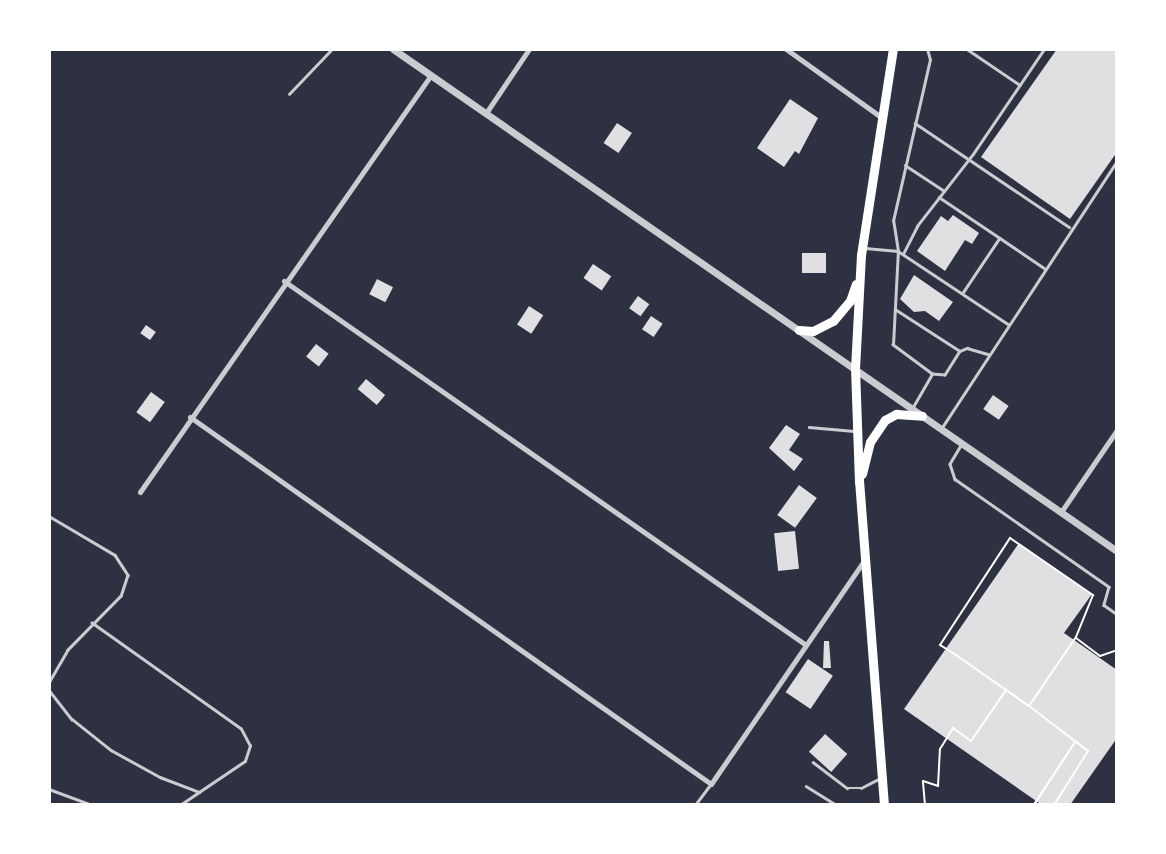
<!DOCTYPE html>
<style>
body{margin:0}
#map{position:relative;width:1166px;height:854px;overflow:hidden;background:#2d3142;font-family:"Source Sans 3",sans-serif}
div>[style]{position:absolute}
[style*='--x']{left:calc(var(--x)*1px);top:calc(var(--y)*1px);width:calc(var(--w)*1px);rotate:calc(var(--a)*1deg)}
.building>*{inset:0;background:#e0e0e3;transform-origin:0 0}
.path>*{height:2px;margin:-1px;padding:0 1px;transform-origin:1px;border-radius:1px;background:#fff}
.service>*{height:2.5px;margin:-1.25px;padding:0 1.25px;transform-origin:1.25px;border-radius:1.25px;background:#caccd0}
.minor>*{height:5px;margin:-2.5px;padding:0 2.5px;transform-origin:2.5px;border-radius:2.5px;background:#caccd0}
.tertiary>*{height:7px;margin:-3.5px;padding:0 3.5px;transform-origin:3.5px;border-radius:3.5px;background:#caccd0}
.primary>*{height:9px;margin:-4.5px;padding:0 4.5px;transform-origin:4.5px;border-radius:4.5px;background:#fff}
span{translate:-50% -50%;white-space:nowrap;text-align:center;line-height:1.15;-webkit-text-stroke:7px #fff;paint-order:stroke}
.frame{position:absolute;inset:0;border:51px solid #fff;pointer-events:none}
</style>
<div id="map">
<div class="building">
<div style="clip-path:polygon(1057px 49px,1117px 49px,1117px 152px,1070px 219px,981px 157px)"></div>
<div style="clip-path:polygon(790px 99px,818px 118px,799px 154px,795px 151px,784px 167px,757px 148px)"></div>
<div style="left:617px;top:123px;width:18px;height:24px;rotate:34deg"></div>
<div style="clip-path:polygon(953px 215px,979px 233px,972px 244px,965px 240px,945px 271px,917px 251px,941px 216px,948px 221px)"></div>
<div style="left:802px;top:253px;width:24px;height:20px"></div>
<div style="left:593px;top:264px;width:22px;height:17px;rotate:34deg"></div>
<div style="clip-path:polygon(914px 275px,953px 302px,939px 321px,925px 311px,914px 312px,900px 299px)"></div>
<div style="left:377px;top:279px;width:18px;height:17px;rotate:27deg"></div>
<div style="left:638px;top:296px;width:14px;height:15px;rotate:36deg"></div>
<div style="left:529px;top:306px;width:17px;height:22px;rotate:33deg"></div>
<div style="left:651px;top:316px;width:14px;height:16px;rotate:34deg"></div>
<div style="left:146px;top:325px;width:12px;height:10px;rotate:35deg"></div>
<div style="left:316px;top:344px;width:16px;height:16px;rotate:38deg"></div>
<div style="left:366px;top:379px;width:25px;height:13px;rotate:40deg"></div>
<div style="left:151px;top:392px;width:17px;height:25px;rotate:36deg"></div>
<div style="left:993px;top:395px;width:19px;height:17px;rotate:35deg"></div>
<div style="clip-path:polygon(786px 425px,800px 434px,789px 450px,803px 459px,794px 471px,769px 448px)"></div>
<div style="left:799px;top:485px;width:22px;height:37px;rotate:36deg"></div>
<div style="left:795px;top:531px;width:38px;height:21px;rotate:84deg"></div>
<div style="clip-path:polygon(1019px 543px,1092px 594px,1064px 633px,1117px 670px,1117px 738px,1070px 805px,1042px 805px,904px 709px)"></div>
<div style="clip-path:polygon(824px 641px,829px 641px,831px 668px,823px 668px)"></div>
<div style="left:808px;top:659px;width:30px;height:40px;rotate:34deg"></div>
<div style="left:825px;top:734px;width:30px;height:24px;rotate:42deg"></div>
</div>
<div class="path">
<div style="--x:1076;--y:638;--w:30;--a:37"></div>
<div style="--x:1100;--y:656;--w:18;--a:-19"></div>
<div style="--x:925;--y:805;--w:24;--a:-95"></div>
<div style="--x:923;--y:781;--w:16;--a:18"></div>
<div style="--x:938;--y:786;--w:37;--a:-87"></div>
<div style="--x:940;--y:749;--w:25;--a:-58"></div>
<div style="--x:953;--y:728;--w:22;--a:36"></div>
<div style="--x:971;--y:741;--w:62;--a:-55.5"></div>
<div style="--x:1006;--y:690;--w:28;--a:35"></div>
<div style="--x:1029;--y:706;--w:89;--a:-145.1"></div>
<div style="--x:956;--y:655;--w:19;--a:-148"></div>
<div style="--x:940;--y:645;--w:128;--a:-56.8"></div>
<div style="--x:1010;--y:538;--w:101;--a:34.5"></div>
<div style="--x:1093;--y:595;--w:45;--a:112"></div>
<div style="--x:1076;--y:637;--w:83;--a:124.3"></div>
<div style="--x:1029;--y:706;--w:74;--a:37.3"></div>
<div style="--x:1088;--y:751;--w:64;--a:122.2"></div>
<div style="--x:1034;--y:805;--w:75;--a:-56.9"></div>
<div style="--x:1075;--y:742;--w:73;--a:123.3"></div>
<div style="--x:1035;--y:803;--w:4;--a:27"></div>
</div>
<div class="service">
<div style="--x:967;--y:49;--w:64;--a:34.2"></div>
<div style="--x:289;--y:94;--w:62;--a:-46.3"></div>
<div style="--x:915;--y:123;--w:186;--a:34"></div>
<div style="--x:905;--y:165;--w:45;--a:33.3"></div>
<div style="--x:939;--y:197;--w:73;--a:33.9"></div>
<div style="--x:1000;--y:238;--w:66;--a:123.9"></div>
<div style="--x:1000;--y:238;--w:53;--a:34.3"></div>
<div style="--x:865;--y:248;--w:33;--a:5"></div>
<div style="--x:898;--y:251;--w:132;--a:33.6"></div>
<div style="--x:903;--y:254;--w:31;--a:-63"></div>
<div style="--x:917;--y:226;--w:91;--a:-52.1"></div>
<div style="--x:973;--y:154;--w:127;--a:-55.9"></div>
<div style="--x:895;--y:309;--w:77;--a:32.9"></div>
<div style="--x:960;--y:351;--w:28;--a:122"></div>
<div style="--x:945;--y:375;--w:13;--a:-176"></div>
<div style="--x:960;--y:351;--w:8;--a:-23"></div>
<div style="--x:967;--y:348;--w:22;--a:16"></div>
<div style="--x:913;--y:407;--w:38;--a:-60"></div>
<div style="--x:932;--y:374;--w:49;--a:-143.4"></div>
<div style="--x:893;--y:345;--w:94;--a:-87"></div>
<div style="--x:898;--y:251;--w:30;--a:-99"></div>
<div style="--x:893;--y:221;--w:165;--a:-77.1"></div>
<div style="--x:930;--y:60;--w:11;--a:-105"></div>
<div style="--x:809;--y:427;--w:45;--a:5.1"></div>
<div style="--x:941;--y:429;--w:321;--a:-56.7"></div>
<div style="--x:962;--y:444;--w:23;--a:121"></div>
<div style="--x:950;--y:464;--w:16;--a:72"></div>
<div style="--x:955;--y:479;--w:188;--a:35"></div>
<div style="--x:1109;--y:587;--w:19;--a:106"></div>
<div style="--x:1104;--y:605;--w:16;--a:35"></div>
<div style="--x:49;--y:516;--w:77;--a:30.6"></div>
<div style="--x:115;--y:555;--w:24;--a:57"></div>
<div style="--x:128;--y:575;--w:22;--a:108"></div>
<div style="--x:121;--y:596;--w:76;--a:134.5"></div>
<div style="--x:68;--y:650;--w:38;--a:120"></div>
<div style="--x:49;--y:690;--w:37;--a:52"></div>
<div style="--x:72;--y:719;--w:50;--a:38.5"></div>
<div style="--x:111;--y:750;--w:56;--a:28.9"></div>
<div style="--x:160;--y:777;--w:42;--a:21"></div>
<div style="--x:199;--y:792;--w:55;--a:-34"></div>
<div style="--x:245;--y:761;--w:16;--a:-72"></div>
<div style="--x:250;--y:746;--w:19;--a:-118"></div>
<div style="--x:241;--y:729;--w:183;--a:-144.6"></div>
<div style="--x:813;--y:762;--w:43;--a:37.4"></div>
<div style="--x:847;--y:788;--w:14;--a:0"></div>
<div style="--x:861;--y:788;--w:20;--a:-27"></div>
<div style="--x:806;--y:786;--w:36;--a:32"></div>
<div style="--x:49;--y:789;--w:46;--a:20.4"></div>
<div style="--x:180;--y:805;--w:23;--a:-34"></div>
<div style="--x:695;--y:805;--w:26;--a:-53"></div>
</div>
<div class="minor">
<div style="--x:786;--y:49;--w:117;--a:35.6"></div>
<div style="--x:486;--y:113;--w:77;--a:-56.1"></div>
<div style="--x:284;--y:281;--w:636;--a:34.89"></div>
<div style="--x:190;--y:417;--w:637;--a:35.16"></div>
<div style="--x:711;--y:784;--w:269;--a:-55.6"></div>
<div style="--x:140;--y:492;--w:508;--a:-55.09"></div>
<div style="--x:1061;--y:512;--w:99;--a:-55.7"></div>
</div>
<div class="tertiary">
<div style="--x:393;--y:49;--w:881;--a:34.74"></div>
</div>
<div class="primary">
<div style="--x:799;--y:330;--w:14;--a:4"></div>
<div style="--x:813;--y:331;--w:22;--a:-27"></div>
<div style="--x:833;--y:321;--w:26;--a:-50"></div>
<div style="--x:850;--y:301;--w:18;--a:-71"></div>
<div style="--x:862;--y:474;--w:33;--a:-76"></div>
<div style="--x:870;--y:442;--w:27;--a:-56"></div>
<div style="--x:885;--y:420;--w:13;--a:-29"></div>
<div style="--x:896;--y:414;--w:26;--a:4"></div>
<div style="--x:884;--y:805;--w:324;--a:-94.4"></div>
<div style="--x:859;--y:482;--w:113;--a:-92"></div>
<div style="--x:855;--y:369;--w:114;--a:-87"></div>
<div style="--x:861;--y:255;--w:208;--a:-81.2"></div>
</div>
<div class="frame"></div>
</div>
